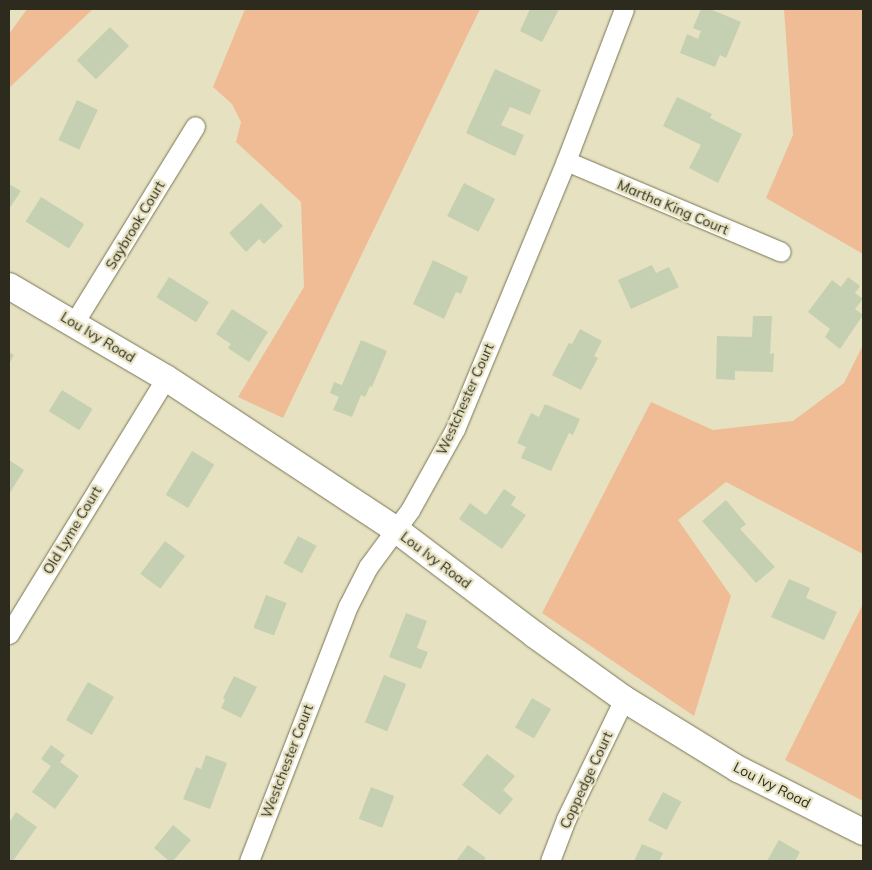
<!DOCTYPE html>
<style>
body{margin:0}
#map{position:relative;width:872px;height:870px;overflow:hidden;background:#e6e2c1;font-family:Mulish,sans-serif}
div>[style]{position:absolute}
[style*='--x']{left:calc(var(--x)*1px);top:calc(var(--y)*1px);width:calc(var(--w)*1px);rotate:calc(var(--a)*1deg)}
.green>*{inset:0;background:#efbc96}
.building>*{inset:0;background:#c4d0b1;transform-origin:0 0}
.roads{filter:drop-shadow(0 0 1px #787556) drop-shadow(0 0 1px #787556)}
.street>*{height:19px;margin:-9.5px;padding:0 9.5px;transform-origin:9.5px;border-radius:9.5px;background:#fff}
.secondary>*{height:26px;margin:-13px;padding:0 13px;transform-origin:13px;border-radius:13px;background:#fff}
span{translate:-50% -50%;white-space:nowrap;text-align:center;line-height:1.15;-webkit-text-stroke:4.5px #e6e2c1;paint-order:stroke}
.street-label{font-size:14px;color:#2c2b1e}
.frame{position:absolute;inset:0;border:10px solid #2c2b1e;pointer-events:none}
</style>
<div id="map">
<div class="green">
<div style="clip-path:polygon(27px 9px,93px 9px,9px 88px,9px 34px)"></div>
<div style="clip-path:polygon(245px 9px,480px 9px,283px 418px,238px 397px,304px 287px,301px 202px,236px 142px,241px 122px,232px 104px,213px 87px)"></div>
<div style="clip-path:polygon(784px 9px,863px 9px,863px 254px,766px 198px,793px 135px)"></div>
<div style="clip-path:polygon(863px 345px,863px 554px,726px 482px,678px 520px,731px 596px,694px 716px,542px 613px,651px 402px,713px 430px,793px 421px,844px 383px)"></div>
<div style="clip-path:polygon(863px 604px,863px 801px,785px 760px)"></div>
</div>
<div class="building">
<div style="clip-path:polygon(530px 9px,559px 9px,542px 42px,520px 31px)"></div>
<div style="clip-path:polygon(701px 9px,710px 9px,741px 22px,726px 58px,720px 55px,715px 67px,680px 53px,687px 34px,698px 39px,701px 31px,693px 28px)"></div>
<div style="left:110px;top:27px;width:27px;height:47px;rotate:45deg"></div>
<div style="clip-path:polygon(495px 69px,541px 90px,530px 115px,510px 107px,501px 125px,524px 135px,515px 156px,466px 133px)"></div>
<div style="clip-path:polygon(677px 97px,712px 114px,710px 118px,742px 134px,718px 183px,689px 168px,701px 145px,663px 126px)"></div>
<div style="left:77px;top:100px;width:23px;height:44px;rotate:25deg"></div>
<div style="left:464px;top:183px;width:35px;height:37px;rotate:27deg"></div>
<div style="clip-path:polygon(9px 184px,21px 191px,9px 209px)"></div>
<div style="left:41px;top:197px;width:51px;height:29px;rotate:32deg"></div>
<div style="clip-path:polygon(261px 203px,283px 226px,264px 244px,259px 239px,246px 252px,229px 233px)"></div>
<div style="clip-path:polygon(433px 260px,468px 277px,461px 294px,456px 292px,444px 319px,413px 304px)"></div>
<div style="clip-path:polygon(652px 265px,656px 273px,669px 267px,679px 287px,631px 309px,618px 280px)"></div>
<div style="left:169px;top:277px;width:47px;height:24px;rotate:32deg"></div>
<div style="clip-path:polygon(848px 277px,860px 286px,855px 293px,863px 299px,855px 309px,863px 315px,840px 349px,825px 337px,830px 329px,808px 312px,832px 280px,841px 287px)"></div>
<div style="clip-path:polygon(232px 309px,268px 332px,249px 362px,228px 348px,231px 344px,216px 334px)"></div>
<div style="clip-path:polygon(753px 316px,772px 316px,770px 354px,774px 353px,773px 372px,735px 371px,735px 380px,716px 379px,717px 336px,752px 337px)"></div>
<div style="clip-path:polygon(580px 329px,602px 341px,594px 356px,598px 358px,581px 390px,552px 375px,569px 343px,572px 344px)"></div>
<div style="clip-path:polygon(361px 340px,387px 351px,372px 387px,370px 386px,365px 397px,361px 395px,352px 417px,333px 410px,339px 397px,330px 393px,334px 382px,342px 385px)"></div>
<div style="clip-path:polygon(9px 352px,14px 355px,9px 364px)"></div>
<div style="left:62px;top:390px;width:36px;height:25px;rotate:32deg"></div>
<div style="clip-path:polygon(545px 404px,580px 419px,573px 435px,569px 433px,551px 471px,521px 458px,526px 447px,517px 443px,531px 413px,539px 417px)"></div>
<div style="left:192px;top:451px;width:26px;height:51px;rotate:31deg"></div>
<div style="clip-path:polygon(9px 460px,24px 470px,9px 494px)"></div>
<div style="clip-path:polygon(504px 489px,516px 497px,511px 505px,526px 515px,502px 549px,459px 519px,470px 503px,486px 515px)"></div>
<div style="clip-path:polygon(726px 500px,746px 524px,740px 529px,775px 567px,756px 583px,702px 521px)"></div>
<div style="left:298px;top:536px;width:21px;height:31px;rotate:28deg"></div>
<div style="left:165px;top:541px;width:25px;height:41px;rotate:37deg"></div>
<div style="clip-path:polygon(789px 579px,810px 588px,806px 598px,837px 612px,824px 640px,771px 617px)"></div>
<div style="left:266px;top:595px;width:22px;height:35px;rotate:21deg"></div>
<div style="clip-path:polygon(406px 613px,427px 621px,417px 648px,428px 652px,421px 669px,389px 657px)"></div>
<div style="left:384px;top:675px;width:24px;height:51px;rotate:22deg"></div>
<div style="clip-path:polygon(234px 676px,257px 687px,241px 718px,221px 708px,225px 700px,223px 698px)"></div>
<div style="left:88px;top:682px;width:30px;height:44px;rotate:30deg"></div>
<div style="left:532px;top:698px;width:22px;height:34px;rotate:30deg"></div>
<div style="clip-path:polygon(51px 745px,65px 755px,60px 762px,79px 776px,55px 809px,32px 792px,51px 766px,41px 759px)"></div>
<div style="clip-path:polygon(487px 754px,515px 776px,503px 790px,513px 799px,500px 815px,462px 785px)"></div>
<div style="clip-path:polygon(206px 755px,227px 763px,210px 809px,183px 799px,196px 767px,201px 769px)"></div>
<div style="left:371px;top:787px;width:25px;height:34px;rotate:21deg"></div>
<div style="left:663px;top:792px;width:21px;height:32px;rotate:28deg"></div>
<div style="clip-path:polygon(16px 812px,37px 827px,13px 861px,9px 861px,9px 823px)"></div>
<div style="clip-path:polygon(173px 825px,191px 840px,173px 861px,169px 861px,154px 848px)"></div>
<div style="clip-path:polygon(779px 840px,800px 852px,795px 861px,767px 861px)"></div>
<div style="clip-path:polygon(642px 844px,663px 853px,659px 861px,634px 861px)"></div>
<div style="clip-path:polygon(468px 845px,486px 858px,483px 861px,456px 861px)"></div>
</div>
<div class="roads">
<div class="street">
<div style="--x:566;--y:161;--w:233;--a:22.9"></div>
<div style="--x:74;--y:323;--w:231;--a:-58.4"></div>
<div style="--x:9;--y:634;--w:300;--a:-58.5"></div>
<div style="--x:249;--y:861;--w:274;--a:-68.8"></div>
<div style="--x:348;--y:606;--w:44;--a:-62.9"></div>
<div style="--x:368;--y:567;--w:71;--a:-53.6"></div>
<div style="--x:410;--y:510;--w:93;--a:-60.9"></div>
<div style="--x:455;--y:429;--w:290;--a:-67.5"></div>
<div style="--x:566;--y:161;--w:163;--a:-69.1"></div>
<div style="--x:550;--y:861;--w:45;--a:-69.1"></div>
<div style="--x:566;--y:819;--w:133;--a:-64.2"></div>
</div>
<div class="secondary">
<div style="--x:9;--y:286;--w:182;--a:30.4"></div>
<div style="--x:166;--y:378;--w:274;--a:33.4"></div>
<div style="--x:395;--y:529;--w:176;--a:37.1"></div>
<div style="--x:535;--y:635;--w:110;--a:35.7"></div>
<div style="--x:624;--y:699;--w:134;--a:31.6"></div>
<div style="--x:738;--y:769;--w:140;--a:26.7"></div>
</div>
</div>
<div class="street-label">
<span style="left:673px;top:207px;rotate:23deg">Martha King Court</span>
<span style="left:135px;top:225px;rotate:-59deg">Saybrook Court</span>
<span style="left:98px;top:337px;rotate:31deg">Lou Ivy Road</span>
<span style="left:465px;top:399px;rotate:-66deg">Westchester Court</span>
<span style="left:72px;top:530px;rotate:-59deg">Old Lyme Court</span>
<span style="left:436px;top:560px;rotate:37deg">Lou Ivy Road</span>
<span style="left:287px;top:761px;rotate:-69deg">Westchester Court</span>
<span style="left:586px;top:780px;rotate:-65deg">Coppedge Court</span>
<span style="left:772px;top:785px;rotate:27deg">Lou Ivy Road</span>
</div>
<div class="frame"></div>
</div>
